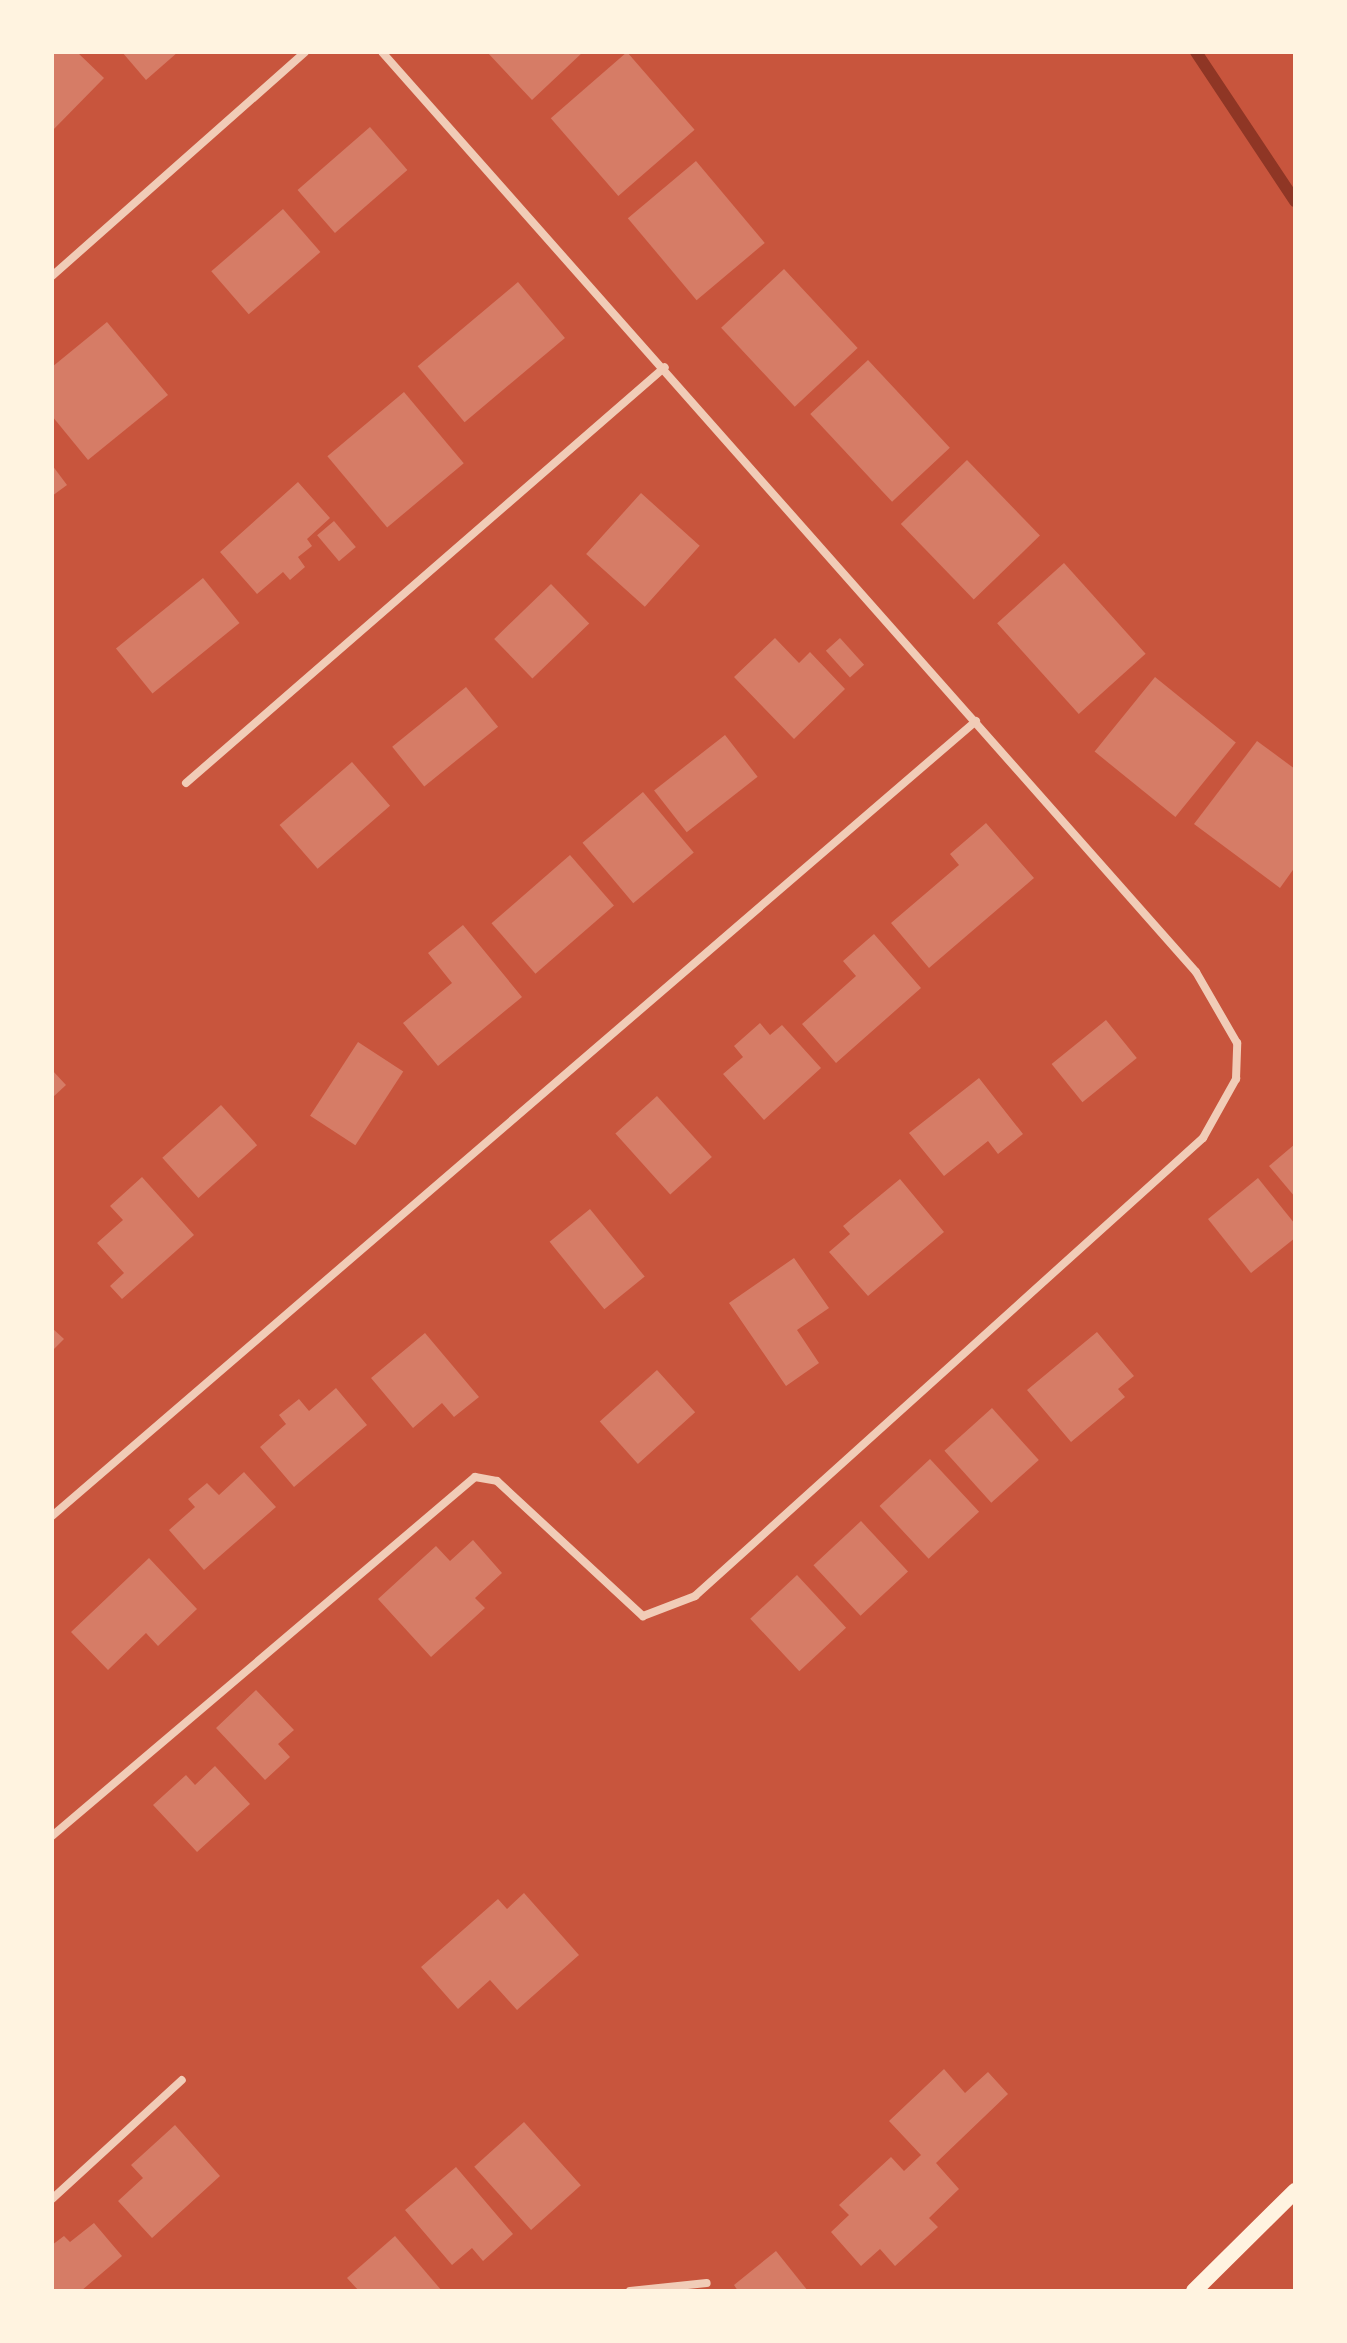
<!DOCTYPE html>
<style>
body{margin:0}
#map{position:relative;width:1347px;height:2343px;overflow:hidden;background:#c8553d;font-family:Arial,sans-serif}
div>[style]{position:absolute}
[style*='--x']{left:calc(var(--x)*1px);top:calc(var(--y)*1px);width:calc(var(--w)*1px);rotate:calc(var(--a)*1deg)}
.stream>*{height:12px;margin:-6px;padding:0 6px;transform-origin:6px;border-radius:6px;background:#8f3625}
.building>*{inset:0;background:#d67c66;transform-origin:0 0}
.minor>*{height:8px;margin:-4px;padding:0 4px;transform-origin:4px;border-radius:4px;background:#f1ccb7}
.secondary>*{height:16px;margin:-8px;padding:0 8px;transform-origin:8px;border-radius:8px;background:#fff3e0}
span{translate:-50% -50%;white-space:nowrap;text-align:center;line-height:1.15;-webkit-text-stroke:6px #fff3e0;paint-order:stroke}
.frame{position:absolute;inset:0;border:54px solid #fff3e0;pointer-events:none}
</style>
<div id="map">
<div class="stream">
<div style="--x:1196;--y:52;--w:179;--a:56.4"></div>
</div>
<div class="building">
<div style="clip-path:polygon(52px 52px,77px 52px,104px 78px,52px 131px)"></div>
<div style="clip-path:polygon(122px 52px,178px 52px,146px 80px)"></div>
<div style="clip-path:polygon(487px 52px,583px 52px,532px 100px)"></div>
<div style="left:627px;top:52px;width:103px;height:101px;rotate:49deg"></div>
<div style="left:370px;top:127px;width:57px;height:96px;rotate:49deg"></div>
<div style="left:696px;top:161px;width:107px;height:89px;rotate:50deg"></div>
<div style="left:283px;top:209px;width:57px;height:95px;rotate:49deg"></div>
<div style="left:784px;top:269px;width:108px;height:86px;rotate:47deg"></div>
<div style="left:518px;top:282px;width:73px;height:131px;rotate:50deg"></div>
<div style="clip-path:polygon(107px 322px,168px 395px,88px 460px,52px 416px,52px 367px)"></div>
<div style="left:868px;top:360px;width:120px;height:79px;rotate:47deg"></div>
<div style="left:404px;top:392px;width:93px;height:100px;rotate:50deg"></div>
<div style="left:967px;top:460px;width:105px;height:92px;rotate:46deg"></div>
<div style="clip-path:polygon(52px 465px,67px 485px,52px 496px)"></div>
<div style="clip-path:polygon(298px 482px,330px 518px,307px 539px,312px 546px,298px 557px,305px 567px,290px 580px,283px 572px,257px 594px,220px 552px)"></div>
<div style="left:641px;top:493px;width:79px;height:82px;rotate:42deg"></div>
<div style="left:334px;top:521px;width:34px;height:22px;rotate:50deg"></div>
<div style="left:1064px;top:563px;width:122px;height:90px;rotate:48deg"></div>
<div style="left:203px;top:578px;width:58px;height:112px;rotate:51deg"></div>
<div style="left:551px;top:584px;width:55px;height:79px;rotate:46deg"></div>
<div style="clip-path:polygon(775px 638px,799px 663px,810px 652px,845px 689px,794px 739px,734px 677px)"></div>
<div style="left:840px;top:638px;width:36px;height:19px;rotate:48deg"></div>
<div style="left:1155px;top:677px;width:104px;height:96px;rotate:39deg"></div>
<div style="left:466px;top:687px;width:51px;height:95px;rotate:51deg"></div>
<div style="left:725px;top:735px;width:53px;height:90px;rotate:52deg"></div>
<div style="clip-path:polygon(1257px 741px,1295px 769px,1295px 867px,1280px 888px,1194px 824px)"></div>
<div style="left:352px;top:762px;width:58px;height:96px;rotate:49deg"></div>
<div style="left:643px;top:792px;width:79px;height:79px;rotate:50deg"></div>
<div style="clip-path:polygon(986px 823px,1034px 878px,929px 968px,891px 923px,959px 865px,950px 854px)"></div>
<div style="left:570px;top:855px;width:67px;height:104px;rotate:49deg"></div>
<div style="clip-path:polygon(463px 925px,522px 997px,438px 1066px,403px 1023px,452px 983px,428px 953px)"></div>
<div style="clip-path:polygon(874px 934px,921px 988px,836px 1063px,802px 1024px,856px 976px,843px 961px)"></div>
<div style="left:1106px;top:1020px;width:49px;height:70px;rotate:51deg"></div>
<div style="clip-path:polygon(760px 1023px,770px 1035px,782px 1025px,821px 1068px,764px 1120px,723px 1074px,743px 1057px,734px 1046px)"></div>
<div style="left:358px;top:1042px;width:54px;height:88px;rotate:33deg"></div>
<div style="clip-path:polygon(52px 1070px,66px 1085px,52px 1098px)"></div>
<div style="clip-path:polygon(979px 1078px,1023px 1134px,998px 1154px,988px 1141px,944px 1176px,909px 1133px)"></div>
<div style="left:657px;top:1096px;width:82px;height:56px;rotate:48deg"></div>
<div style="left:221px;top:1105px;width:54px;height:79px;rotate:48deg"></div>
<div style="clip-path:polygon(1295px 1144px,1295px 1197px,1269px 1166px)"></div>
<div style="clip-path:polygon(142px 1177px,194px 1235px,122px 1299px,110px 1286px,124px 1273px,97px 1243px,123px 1220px,110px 1206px)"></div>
<div style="clip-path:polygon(1258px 1178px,1295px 1224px,1295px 1238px,1251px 1273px,1208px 1219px)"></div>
<div style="clip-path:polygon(900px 1179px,944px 1232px,868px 1296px,829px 1252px,850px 1234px,843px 1226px)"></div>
<div style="left:590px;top:1209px;width:87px;height:52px;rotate:51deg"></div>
<div style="clip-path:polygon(794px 1258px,829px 1308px,797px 1330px,819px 1363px,786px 1386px,729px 1303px)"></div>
<div style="clip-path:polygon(52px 1328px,64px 1339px,52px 1351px)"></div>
<div style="clip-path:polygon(1097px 1332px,1134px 1376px,1118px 1389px,1125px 1397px,1071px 1442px,1027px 1390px)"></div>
<div style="clip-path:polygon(425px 1333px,479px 1397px,454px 1417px,442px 1403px,413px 1428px,371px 1378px)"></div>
<div style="left:657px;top:1370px;width:57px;height:77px;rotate:48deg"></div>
<div style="clip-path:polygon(336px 1388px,367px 1425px,294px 1487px,260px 1447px,286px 1424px,279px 1415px,299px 1399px,309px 1411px)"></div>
<div style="left:992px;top:1408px;width:70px;height:64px;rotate:48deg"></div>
<div style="left:930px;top:1459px;width:72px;height:69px;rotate:47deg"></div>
<div style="clip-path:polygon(244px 1472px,276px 1507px,204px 1570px,169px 1530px,195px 1507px,188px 1499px,207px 1483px,219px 1495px)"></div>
<div style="left:861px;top:1521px;width:69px;height:65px;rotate:47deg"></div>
<div style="clip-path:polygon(473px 1540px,502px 1573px,475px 1598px,485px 1608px,431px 1657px,378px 1599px,436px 1546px,450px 1561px)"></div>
<div style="clip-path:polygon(149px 1558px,197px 1609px,158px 1646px,146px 1633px,108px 1670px,71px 1632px)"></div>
<div style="left:797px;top:1575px;width:72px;height:64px;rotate:47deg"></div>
<div style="clip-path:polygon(256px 1690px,294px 1730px,278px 1744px,290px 1757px,265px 1780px,216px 1728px)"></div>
<div style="clip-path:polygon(215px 1766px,250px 1804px,197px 1852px,153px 1805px,186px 1775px,195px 1785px)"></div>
<div style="clip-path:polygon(524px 1893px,579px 1955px,517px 2010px,490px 1980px,458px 2009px,421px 1967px,498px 1899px,507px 1909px)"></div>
<div style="clip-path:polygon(944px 2069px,965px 2093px,988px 2072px,1008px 2094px,936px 2163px,959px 2189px,929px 2218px,938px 2227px,895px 2266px,880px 2249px,861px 2266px,831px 2232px,849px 2215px,839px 2205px,891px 2157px,904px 2171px,921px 2155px,889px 2121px)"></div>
<div style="left:524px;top:2122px;width:85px;height:67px;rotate:48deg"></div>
<div style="clip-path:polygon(175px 2125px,220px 2176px,152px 2238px,118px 2201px,143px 2178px,131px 2165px)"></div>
<div style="clip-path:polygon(456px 2167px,513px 2234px,483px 2261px,472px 2248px,452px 2265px,405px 2210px)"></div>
<div style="clip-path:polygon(94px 2223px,122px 2256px,81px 2291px,52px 2291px,52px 2245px,64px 2236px,70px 2242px)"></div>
<div style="clip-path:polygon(395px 2236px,442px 2291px,359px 2291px,347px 2278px)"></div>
<div style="clip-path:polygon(776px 2251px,808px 2291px,738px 2291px,734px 2285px)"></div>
</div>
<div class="minor">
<div style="--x:52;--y:276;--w:338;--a:-41.5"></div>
<div style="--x:186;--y:783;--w:634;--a:-40.97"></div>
<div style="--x:52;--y:1516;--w:1219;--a:-40.71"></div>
<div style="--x:52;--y:1836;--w:555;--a:-40.32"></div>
<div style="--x:475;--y:1477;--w:22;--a:10"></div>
<div style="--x:497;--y:1481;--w:199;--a:42.8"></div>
<div style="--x:643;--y:1616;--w:56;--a:-21"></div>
<div style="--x:695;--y:1596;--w:684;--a:-42.04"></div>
<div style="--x:1203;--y:1138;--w:68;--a:-60.8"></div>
<div style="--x:1236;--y:1079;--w:36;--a:-88"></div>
<div style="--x:1237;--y:1043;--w:82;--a:-120"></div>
<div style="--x:1196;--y:972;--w:1228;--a:-131.5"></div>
<div style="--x:52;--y:2199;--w:176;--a:-42.5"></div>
<div style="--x:630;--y:2291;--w:77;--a:-5.9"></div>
</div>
<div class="secondary">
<div style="--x:1194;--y:2291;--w:142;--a:-44.7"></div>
</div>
<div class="frame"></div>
</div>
